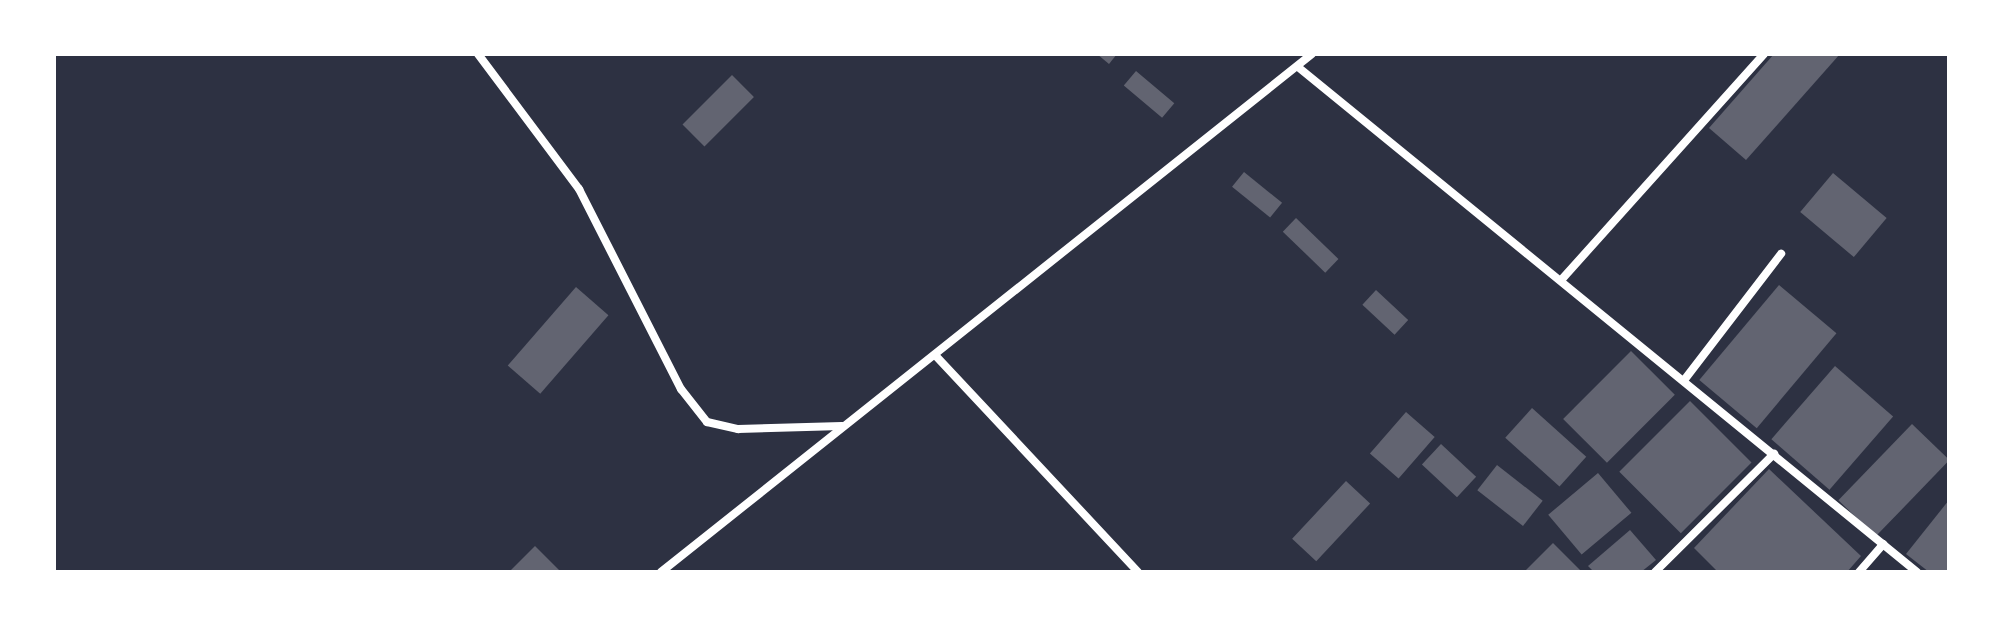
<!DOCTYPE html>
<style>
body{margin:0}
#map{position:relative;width:2003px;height:626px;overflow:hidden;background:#2d3142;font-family:Manrope,sans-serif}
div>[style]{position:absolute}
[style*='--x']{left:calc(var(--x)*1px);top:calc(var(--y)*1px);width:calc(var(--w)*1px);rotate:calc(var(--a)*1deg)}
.building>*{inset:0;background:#626471;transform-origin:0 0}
.minor>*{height:8px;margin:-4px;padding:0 4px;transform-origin:4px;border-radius:4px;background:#fff}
span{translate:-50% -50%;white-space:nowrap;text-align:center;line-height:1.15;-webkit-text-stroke:6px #fff;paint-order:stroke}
.frame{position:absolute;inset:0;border:56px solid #fff;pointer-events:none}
</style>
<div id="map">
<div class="building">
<div style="clip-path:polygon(1097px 54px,1117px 54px,1109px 64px)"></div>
<div style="clip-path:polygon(1774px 54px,1840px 54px,1746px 160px,1709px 128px)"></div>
<div style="left:1136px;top:71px;width:50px;height:19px;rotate:40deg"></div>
<div style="left:732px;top:75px;width:31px;height:70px;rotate:45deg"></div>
<div style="left:1244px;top:172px;width:49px;height:19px;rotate:39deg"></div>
<div style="left:1833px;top:173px;width:70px;height:51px;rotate:40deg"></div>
<div style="left:1296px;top:218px;width:59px;height:19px;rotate:44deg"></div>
<div style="left:1779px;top:285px;width:75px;height:124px;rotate:40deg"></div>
<div style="left:576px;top:287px;width:43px;height:104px;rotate:41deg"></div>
<div style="left:1376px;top:290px;width:44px;height:20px;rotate:43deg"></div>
<div style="left:1631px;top:351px;width:62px;height:96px;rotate:45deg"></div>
<div style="left:1835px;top:366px;width:77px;height:97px;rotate:41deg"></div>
<div style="left:1690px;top:401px;width:87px;height:100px;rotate:45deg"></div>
<div style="left:1532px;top:408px;width:73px;height:40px;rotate:42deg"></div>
<div style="left:1406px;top:412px;width:38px;height:55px;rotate:41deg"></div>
<div style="left:1912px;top:424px;width:52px;height:106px;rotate:44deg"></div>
<div style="left:1441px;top:444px;width:48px;height:28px;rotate:43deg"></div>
<div style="left:1497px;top:465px;width:58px;height:32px;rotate:38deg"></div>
<div style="clip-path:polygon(1769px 469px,1861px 556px,1847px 572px,1718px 572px,1694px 548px)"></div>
<div style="left:1598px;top:473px;width:52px;height:65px;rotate:50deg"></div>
<div style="left:1346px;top:481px;width:33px;height:79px;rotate:43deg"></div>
<div style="clip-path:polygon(1949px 500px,1949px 572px,1929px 572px,1906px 554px)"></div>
<div style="clip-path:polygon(1630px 530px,1656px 560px,1641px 572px,1594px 572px,1588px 566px)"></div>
<div style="clip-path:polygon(1553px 543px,1582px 572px,1524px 572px)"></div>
<div style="clip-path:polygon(535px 546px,561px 572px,509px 572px)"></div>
</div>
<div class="minor">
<div style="--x:478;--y:54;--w:169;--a:53.2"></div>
<div style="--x:579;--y:189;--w:225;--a:63"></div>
<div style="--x:681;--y:389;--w:42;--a:51.8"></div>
<div style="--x:707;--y:422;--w:32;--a:13"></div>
<div style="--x:738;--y:429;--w:104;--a:-1.7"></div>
<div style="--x:1298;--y:67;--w:799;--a:39.21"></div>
<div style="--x:1563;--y:278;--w:301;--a:-48.1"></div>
<div style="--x:935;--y:355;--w:297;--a:46.9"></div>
<div style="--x:1685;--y:379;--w:158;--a:-52.5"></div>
<div style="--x:661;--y:572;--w:832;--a:-38.51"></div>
<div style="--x:1655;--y:572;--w:168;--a:-44.8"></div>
<div style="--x:1859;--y:572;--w:37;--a:-49"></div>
</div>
<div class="frame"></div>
</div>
